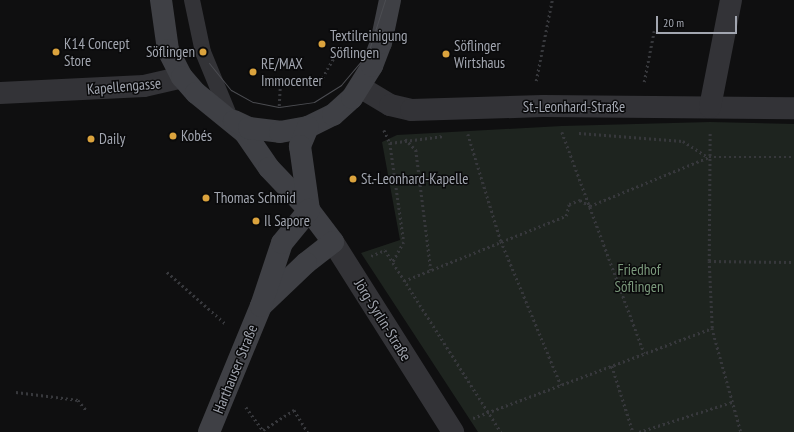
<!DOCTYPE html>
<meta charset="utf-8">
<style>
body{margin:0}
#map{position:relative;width:794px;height:432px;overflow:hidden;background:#0f0f10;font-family:"PT Sans Narrow",sans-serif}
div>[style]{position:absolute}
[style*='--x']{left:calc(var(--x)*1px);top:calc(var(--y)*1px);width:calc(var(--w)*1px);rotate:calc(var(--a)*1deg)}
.green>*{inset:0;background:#1e241f}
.path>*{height:2.5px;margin-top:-1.25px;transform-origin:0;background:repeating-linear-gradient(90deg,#37383c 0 2px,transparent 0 5px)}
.lane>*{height:16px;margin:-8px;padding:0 8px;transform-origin:8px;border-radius:8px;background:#333337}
.street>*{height:22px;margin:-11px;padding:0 11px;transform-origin:11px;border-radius:11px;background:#333337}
.secondary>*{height:22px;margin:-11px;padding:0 11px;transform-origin:11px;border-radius:11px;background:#3f4045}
.tram>*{height:1px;margin:-0.5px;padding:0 0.5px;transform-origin:0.5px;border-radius:0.5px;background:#4c4d52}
.dots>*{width:11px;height:11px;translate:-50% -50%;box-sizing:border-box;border:2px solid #0a0a0b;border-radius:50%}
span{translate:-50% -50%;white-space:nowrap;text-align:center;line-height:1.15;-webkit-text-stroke:3px #0a0a0b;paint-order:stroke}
.poi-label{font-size:15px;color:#a2a6b0}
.left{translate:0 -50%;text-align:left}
.right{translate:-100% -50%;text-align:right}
.street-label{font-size:15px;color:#a2a6b0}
.park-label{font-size:15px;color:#7b997c}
.scale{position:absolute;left:656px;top:16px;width:81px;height:18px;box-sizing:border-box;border:2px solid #a2a6b0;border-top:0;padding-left:5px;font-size:12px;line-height:14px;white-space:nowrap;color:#a2a6b0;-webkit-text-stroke:3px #0a0a0b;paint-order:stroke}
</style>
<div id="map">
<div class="green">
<div style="clip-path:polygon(710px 122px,794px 124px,794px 432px,478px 432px,361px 253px,400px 240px,382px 142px,397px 135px,562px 126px)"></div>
</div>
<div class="path">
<div style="--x:536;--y:81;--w:83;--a:-78.8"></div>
<div style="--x:644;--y:82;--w:52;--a:-78.9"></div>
<div style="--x:279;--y:106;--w:21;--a:-87"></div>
<div style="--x:280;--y:85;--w:22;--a:0"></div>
<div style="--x:302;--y:85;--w:21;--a:-19"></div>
<div style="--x:322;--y:78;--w:28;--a:-60"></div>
<div style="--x:384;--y:130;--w:14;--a:65"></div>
<div style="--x:390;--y:143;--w:54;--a:-7.4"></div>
<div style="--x:562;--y:132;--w:236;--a:69.6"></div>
<div style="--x:579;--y:133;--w:104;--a:4.4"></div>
<div style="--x:683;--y:141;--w:30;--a:33"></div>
<div style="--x:468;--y:134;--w:112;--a:72.9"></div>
<div style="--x:501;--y:241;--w:156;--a:67.4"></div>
<div style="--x:405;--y:139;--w:16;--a:45"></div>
<div style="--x:416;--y:150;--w:121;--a:82.9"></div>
<div style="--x:390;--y:143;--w:100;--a:82"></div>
<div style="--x:404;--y:242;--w:23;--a:119"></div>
<div style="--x:371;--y:256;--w:15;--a:-23"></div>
<div style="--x:385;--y:250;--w:216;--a:57.5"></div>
<div style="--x:709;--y:261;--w:129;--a:-89.6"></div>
<div style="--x:167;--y:272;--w:80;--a:41.5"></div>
<div style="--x:404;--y:281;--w:175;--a:-21.9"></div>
<div style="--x:566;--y:216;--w:12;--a:-76"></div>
<div style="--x:569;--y:204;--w:12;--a:-20"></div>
<div style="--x:580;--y:200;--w:12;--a:31"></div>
<div style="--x:590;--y:206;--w:129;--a:-22.4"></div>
<div style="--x:709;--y:157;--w:85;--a:0"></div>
<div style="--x:712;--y:328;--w:108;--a:74.4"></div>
<div style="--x:612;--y:366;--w:69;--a:72.3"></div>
<div style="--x:16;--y:392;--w:63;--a:7.4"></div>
<div style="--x:78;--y:400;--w:14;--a:51"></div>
<div style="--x:246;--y:407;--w:29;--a:54"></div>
<div style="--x:263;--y:430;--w:37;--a:-33"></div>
<div style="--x:294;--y:410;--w:26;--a:58"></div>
<div style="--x:473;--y:418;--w:255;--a:-20.6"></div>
<div style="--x:712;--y:328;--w:67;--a:-92.6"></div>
<div style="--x:709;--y:261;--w:85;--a:0.7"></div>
<div style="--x:639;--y:432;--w:98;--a:-17.9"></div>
</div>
<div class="lane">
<div style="--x:192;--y:0;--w:53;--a:78.1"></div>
<div style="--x:203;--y:52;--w:74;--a:67.6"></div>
</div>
<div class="street">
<div style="--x:360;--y:87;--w:35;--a:31"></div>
<div style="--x:390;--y:105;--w:22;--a:13"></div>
<div style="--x:411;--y:110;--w:132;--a:-1.7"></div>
<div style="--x:543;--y:106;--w:251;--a:0.5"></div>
<div style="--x:0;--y:93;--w:144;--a:-2.8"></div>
<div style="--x:144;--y:86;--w:39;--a:-13"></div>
<div style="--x:710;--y:107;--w:109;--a:-78.9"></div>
<div style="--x:333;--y:242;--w:225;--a:57.7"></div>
</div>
<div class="secondary">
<div style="--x:161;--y:0;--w:50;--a:82"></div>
<div style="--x:168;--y:50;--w:30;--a:63"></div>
<div style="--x:182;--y:77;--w:21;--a:49"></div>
<div style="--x:196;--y:93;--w:63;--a:39.2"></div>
<div style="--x:245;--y:133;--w:42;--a:55.6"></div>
<div style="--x:269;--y:168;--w:58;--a:46.4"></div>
<div style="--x:309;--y:210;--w:40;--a:53"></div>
<div style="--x:333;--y:242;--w:34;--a:142"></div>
<div style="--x:306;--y:263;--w:62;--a:136.3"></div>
<div style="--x:234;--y:121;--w:17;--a:25"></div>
<div style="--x:249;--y:128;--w:31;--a:7"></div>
<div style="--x:280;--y:132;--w:28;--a:-10"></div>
<div style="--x:308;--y:127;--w:28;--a:-26"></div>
<div style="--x:333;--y:115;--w:25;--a:-42"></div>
<div style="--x:352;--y:98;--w:38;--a:-58"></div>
<div style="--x:372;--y:66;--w:25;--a:-69"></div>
<div style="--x:381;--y:43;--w:44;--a:-78.2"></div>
<div style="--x:308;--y:127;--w:21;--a:113"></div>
<div style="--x:300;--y:146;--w:65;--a:82"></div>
<div style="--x:209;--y:432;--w:136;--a:-67.6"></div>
<div style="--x:261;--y:306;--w:66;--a:-71.6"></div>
<div style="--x:282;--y:243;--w:43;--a:-50.7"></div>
</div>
<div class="tram">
<div style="--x:209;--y:63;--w:35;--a:51"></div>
<div style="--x:231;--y:90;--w:25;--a:29"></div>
<div style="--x:253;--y:102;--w:26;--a:11"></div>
<div style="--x:279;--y:107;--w:35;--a:-8"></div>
<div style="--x:314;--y:102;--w:32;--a:-32"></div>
<div style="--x:341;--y:85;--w:42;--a:-49.8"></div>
<div style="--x:368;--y:53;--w:56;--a:-72.2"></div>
</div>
<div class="dots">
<div style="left:322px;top:44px;background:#dba33d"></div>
<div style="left:56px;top:52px;background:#dba33d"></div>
<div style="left:203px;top:52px;background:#dba33d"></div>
<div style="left:446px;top:54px;background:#dba33d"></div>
<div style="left:253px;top:72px;background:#dba33d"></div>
<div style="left:173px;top:136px;background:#dba33d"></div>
<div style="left:91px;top:139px;background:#dba33d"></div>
<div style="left:353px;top:179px;background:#dba33d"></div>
<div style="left:206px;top:198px;background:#dba33d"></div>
<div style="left:256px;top:221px;background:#dba33d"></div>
</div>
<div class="poi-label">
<span class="left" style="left:330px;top:44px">Textilreinigung<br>Söflingen</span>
<span class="left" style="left:64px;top:52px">K14 Concept<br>Store</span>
<span class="left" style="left:454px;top:54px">Söflinger<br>Wirtshaus</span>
<span class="right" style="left:195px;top:52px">Söflingen</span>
<span class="left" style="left:261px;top:72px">RE/MAX<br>Immocenter</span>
<span class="left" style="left:181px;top:136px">Kobés</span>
<span class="left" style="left:99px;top:139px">Daily</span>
<span class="left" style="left:361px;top:179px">St.-Leonhard-Kapelle</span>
<span class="left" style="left:214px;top:198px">Thomas Schmid</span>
<span class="left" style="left:264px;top:221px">Il Sapore</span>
</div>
<div class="street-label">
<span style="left:124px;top:86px;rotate:-5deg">Kapellengasse</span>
<span style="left:574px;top:107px">St.-Leonhard-Straße</span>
<span style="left:383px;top:320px;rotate:58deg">Jörg-Syrlin-Straße</span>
<span style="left:235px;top:369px;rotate:-68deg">Harthauser Straße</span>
</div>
<div class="park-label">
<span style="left:639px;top:278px">Friedhof<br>Söflingen</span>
</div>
<div class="scale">20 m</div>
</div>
